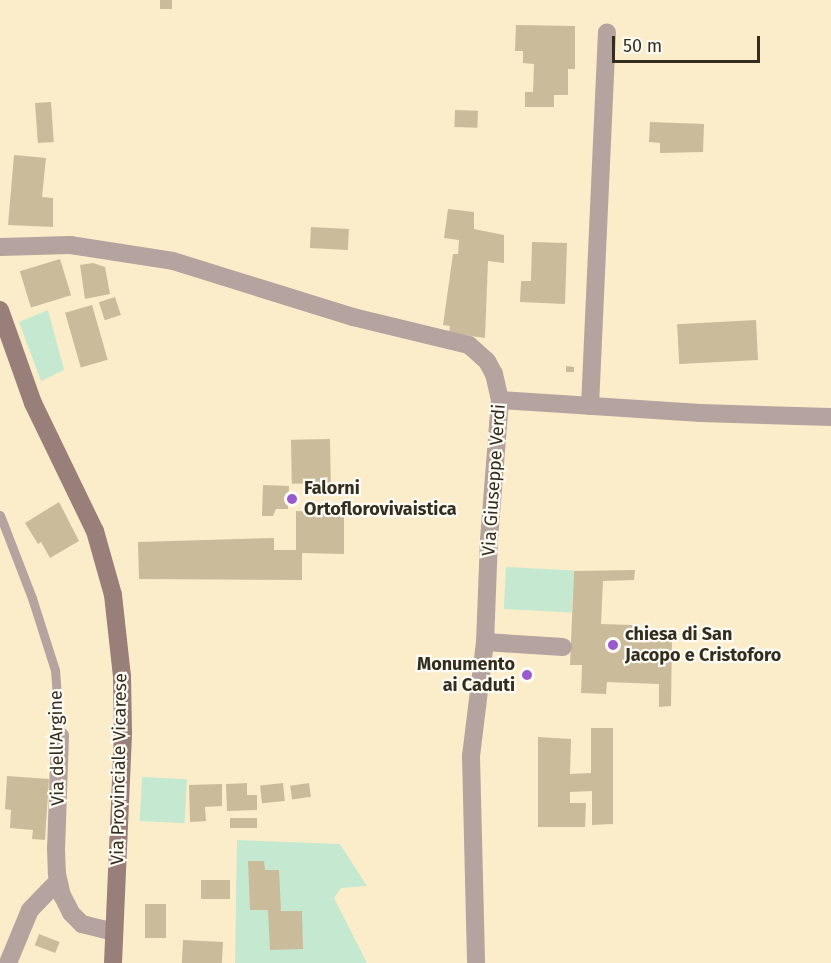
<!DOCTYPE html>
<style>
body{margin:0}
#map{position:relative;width:831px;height:963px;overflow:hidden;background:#fcedca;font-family:"Fira Sans",sans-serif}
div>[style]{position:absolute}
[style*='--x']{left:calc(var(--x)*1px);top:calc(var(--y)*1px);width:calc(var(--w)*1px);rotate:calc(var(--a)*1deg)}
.green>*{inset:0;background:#c4e9d0;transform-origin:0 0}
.building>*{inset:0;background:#cabb9a;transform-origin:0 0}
.lane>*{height:9px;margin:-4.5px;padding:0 4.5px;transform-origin:4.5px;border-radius:4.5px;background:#b5a39f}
.street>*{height:18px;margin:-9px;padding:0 9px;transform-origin:9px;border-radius:9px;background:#b5a39f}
.secondary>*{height:18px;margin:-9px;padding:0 9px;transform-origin:9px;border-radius:9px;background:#987f79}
.dots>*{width:16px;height:16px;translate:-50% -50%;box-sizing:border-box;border:3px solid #fefbf4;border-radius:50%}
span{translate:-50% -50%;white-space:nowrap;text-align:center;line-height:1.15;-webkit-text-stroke:4.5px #fefbf4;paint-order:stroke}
.street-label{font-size:18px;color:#332d1f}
.poi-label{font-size:18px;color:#332d1f;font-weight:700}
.left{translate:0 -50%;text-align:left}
.right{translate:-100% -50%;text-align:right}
.scale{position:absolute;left:612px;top:36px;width:148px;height:27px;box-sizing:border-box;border:3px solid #332d1f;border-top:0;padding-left:8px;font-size:18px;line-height:21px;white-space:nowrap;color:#332d1f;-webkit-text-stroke:4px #fefbf4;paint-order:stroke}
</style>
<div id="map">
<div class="green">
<div style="clip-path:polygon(48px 310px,64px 370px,41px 381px,19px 322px)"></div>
<div style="left:506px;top:567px;width:68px;height:42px;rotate:3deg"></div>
<div style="left:142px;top:777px;width:45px;height:44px;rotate:3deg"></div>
<div style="clip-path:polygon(237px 840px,340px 844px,367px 886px,341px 888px,334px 898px,367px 963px,235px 963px)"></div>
</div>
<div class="building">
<div style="left:160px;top:0;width:12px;height:9px"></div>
<div style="clip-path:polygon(516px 25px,575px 26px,575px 69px,568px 69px,568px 95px,554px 95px,554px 107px,525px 107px,525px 92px,533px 92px,534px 64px,523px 63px,523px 51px,515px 51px)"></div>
<div style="left:51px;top:102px;width:40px;height:16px;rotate:86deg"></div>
<div style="left:455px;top:110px;width:23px;height:17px;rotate:2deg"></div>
<div style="clip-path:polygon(650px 122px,704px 124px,703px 152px,660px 153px,660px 143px,649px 142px)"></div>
<div style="clip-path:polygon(14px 155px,46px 158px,42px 197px,53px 198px,53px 227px,8px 225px)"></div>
<div style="clip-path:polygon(448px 209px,474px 212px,474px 229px,504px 235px,504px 263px,488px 261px,485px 338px,449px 333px,450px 326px,443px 325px,453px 254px,458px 254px,459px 240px,444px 238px)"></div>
<div style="left:311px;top:227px;width:38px;height:21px;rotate:3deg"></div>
<div style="clip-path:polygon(532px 242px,567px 243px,565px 304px,520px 302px,521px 281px,531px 281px)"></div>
<div style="left:60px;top:259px;width:38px;height:42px;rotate:73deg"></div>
<div style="clip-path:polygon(93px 263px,105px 267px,110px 294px,85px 299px,80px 265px)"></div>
<div style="left:115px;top:297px;width:19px;height:17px;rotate:72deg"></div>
<div style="left:92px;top:305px;width:57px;height:28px;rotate:74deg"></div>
<div style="left:756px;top:320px;width:40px;height:79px;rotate:87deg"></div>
<div style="clip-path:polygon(566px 366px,574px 367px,574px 372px,566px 372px)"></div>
<div style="left:330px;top:439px;width:44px;height:39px;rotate:89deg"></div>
<div style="clip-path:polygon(263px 485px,289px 486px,288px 509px,276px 509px,273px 516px,262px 516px)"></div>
<div style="clip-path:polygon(59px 502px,79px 541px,50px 558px,41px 542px,38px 544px,25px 523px)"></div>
<div style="clip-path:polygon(317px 506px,344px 506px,344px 554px,302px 553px,302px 580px,139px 579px,138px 542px,274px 538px,274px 550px,296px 550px,296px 511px,317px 512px)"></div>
<div style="clip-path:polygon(635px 570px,634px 580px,603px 581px,601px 624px,633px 625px,632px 633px,672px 638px,671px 706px,659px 707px,659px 684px,607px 682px,606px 694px,581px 693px,582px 665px,570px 665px,574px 571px)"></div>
<div style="clip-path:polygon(591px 728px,613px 728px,613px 824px,592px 825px,592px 791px,570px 792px,570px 803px,586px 803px,585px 827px,538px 827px,538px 737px,571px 739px,570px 774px,591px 773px)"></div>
<div style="clip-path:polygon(7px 776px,49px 779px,45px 840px,32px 839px,33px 830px,10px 828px,11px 810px,5px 809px)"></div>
<div style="clip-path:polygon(247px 783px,247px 795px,257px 795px,257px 810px,227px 811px,226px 784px)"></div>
<div style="left:283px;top:783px;width:18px;height:23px;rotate:84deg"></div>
<div style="left:309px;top:783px;width:14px;height:19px;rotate:82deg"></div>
<div style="clip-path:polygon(222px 784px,222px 806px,205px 807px,206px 821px,190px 822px,189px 785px)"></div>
<div style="left:230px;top:818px;width:27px;height:10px"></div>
<div style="clip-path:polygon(248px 861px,264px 861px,265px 870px,279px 870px,281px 911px,302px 911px,303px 949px,270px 950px,268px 910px,250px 910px)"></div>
<div style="left:201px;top:880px;width:29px;height:19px"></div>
<div style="left:145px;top:904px;width:21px;height:34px"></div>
<div style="left:39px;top:934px;width:22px;height:12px;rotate:21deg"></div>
<div style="left:183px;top:940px;width:40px;height:23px;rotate:3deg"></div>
</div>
<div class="lane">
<div style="--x:0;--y:515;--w:89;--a:68.9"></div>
<div style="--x:32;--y:598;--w:76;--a:72.3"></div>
<div style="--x:55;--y:670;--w:66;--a:85.7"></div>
</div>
<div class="street">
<div style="--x:0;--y:247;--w:70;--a:-1.6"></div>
<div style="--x:70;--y:245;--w:104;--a:8.8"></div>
<div style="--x:173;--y:261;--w:189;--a:17.3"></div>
<div style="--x:353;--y:317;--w:119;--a:13.6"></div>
<div style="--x:469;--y:345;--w:24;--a:42"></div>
<div style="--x:487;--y:361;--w:15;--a:62"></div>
<div style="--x:494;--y:374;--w:27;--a:77"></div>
<div style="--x:500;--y:400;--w:139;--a:94.5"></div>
<div style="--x:489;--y:539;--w:103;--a:92.2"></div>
<div style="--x:485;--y:642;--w:115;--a:97"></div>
<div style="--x:471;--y:756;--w:207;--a:88.6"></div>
<div style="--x:500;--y:400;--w:201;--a:3.7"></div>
<div style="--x:701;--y:413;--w:130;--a:1.8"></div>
<div style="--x:590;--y:406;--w:374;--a:-87.4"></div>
<div style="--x:485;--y:642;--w:78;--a:3.7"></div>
<div style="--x:60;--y:736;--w:112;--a:92"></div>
<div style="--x:56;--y:848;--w:26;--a:88"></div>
<div style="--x:57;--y:874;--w:22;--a:77"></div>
<div style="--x:62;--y:895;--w:20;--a:63"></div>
<div style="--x:71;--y:913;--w:16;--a:45"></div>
<div style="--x:82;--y:924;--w:33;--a:14"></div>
<div style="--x:8;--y:963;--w:57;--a:-67.5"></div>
<div style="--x:30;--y:910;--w:40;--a:-46"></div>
</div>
<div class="secondary">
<div style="--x:0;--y:310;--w:99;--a:70.5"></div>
<div style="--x:33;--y:403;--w:142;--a:64.2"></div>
<div style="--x:95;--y:531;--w:66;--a:74.3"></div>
<div style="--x:113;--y:595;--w:81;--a:83.7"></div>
<div style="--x:122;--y:676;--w:58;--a:89"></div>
<div style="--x:123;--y:734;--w:229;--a:92.5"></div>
</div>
<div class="dots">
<div style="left:292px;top:499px;background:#9959cf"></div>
<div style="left:613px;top:645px;background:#9959cf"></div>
<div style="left:527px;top:675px;background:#9959cf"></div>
</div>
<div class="street-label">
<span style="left:494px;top:480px;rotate:-86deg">Via Giuseppe Verdi</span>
<span style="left:57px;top:748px;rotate:-91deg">Via dell'Argine</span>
<span style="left:119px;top:769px;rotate:-89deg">Via Provinciale Vicarese</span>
</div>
<div class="poi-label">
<span class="left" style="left:304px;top:499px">Falorni<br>Ortoflorovivaistica</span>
<span class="left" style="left:625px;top:645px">chiesa di San<br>Jacopo e Cristoforo</span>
<span class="right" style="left:515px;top:675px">Monumento<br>ai Caduti</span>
</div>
<div class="scale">50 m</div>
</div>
